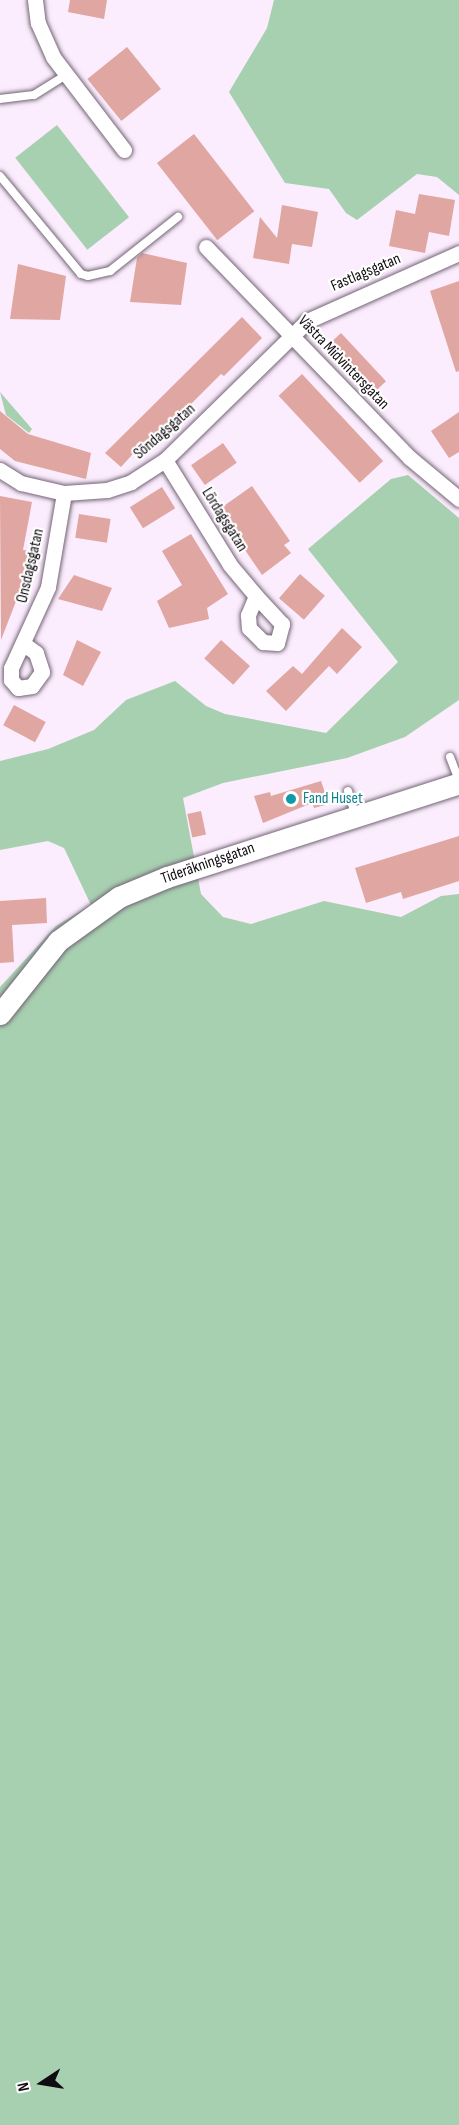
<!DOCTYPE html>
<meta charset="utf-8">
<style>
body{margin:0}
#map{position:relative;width:459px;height:2125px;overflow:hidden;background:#fbedfd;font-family:"Sofia Sans Condensed",sans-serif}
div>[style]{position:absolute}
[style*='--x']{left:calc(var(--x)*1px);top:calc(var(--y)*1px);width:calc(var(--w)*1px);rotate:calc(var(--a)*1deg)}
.green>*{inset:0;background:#a7d0b0;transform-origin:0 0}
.building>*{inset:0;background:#e0a6a1;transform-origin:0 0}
.roads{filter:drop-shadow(0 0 2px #736475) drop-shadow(0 0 2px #736475)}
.lane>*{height:8px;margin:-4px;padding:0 4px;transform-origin:4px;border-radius:4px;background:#fff}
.street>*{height:15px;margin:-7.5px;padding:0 7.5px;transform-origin:7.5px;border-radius:7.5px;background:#fff}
.secondary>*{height:21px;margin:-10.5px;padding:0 10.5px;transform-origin:10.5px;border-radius:10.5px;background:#fff}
.dots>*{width:16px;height:16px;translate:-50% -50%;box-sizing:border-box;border:3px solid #fff;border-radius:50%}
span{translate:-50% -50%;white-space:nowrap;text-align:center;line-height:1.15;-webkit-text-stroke:4.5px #fff;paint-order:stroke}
.street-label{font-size:16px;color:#110c12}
.culture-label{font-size:16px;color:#0d838f}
.left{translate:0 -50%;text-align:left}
.north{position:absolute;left:12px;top:2053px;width:60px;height:60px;-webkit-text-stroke:4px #fff;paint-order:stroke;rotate:258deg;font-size:16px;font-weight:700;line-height:24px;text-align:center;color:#110c12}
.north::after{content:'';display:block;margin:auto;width:21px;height:27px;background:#110c12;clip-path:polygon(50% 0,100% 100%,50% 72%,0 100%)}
</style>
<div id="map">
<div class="green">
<div style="clip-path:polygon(274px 0,459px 0,459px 195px,437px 177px,417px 174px,357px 220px,346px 213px,329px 189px,285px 183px,229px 92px,267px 28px)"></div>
<div style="left:57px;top:125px;width:117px;height:53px;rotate:52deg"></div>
<div style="clip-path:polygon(0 392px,32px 429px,29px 433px,6px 415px)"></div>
<div style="clip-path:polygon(408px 475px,459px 518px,459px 700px,405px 737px,347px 758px,223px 783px,183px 798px,201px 894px,223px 917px,251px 924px,324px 901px,401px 917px,441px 896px,459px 894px,459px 2125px,0 2125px,0 987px,56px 926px,91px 905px,64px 848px,48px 841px,0 850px,0 761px,48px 749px,94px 730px,126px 700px,175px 681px,206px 706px,225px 714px,326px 733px,398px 662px,308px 549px,391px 479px)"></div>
</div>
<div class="building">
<div style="clip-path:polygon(70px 0,107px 0,104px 19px,68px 12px)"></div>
<div style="left:127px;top:47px;width:54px;height:51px;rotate:51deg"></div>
<div style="left:194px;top:134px;width:98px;height:47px;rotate:52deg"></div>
<div style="clip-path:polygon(419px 194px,455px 200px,449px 236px,429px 232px,425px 253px,389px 246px,396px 210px,415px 214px)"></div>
<div style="clip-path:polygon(282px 205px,318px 212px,312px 247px,292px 244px,289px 264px,253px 258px,260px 217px,277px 238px)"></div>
<div style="clip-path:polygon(142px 253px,187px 263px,181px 305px,130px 302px,137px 258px)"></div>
<div style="clip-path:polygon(18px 264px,66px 276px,60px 320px,10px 319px)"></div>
<div style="clip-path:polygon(459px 281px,459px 371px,456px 372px,430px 291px)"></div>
<div style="clip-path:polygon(242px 317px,262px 338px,224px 376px,221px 374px,147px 448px,142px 444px,121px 467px,105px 453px)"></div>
<div style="left:341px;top:333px;width:66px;height:19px;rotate:47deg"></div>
<div style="left:302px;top:374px;width:119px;height:32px;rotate:47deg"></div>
<div style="clip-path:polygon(0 411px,28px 434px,91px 453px,86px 479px,15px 461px,0 449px)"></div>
<div style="clip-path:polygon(459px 412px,459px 452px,449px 458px,431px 431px)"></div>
<div style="left:223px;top:443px;width:24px;height:39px;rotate:55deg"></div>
<div style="clip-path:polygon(252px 486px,290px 541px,284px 545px,291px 553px,262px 575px,218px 510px)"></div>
<div style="left:162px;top:487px;width:25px;height:38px;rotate:58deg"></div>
<div style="clip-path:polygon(0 496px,32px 502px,23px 550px,30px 551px,25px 578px,1px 640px)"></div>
<div style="left:79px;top:514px;width:32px;height:24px;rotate:9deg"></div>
<div style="clip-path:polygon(191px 534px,228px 594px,207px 608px,209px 619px,169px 628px,157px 601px,182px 585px,162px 551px)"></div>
<div style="left:300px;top:574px;width:33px;height:32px;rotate:41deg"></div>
<div style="clip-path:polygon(74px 575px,112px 588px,102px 611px,58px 599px)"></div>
<div style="clip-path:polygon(342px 628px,362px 647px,337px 674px,329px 666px,286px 711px,266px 691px,293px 666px,302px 674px)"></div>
<div style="clip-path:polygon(77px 640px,101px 652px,83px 686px,63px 675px)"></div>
<div style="left:221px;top:640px;width:39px;height:25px;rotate:42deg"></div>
<div style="left:14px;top:705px;width:36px;height:23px;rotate:28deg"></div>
<div style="clip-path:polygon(321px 781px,329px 804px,314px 808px,312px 803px,263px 823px,254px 796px,270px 792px,271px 796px)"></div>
<div style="left:201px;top:811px;width:24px;height:14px;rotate:78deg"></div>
<div style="clip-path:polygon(459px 836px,459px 881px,403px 899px,401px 892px,366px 903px,355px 868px)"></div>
<div style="clip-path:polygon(46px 898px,47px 923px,12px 925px,14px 962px,0 963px,0 901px)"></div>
</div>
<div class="roads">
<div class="lane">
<div style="--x:0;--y:99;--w:34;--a:-7"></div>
<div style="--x:34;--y:95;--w:36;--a:-32"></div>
<div style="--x:0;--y:176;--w:127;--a:50.4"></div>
<div style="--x:81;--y:274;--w:7;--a:16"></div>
<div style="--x:88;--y:276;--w:23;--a:-13"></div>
<div style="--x:110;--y:271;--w:87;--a:-38.5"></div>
<div style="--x:450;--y:757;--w:25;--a:69"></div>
<div style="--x:348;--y:791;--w:24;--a:73"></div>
</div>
<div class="street">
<div style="--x:35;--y:0;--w:23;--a:83"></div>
<div style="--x:38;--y:23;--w:37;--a:66"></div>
<div style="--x:53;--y:57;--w:117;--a:52.6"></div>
<div style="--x:206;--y:247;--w:293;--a:46"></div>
<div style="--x:410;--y:458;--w:64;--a:39.9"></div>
<div style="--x:165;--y:460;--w:123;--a:58.2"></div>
<div style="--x:230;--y:565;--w:40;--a:50"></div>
<div style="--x:256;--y:596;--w:21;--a:113"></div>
<div style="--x:248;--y:615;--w:13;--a:86"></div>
<div style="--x:249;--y:628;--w:20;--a:45"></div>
<div style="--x:263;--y:642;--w:14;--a:4"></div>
<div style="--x:277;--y:643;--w:20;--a:-75"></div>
<div style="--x:282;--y:624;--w:38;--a:-133"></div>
<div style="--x:0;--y:470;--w:25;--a:32"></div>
<div style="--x:21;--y:483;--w:44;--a:13.1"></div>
<div style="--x:64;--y:493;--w:43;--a:-4"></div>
<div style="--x:107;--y:490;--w:25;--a:-18"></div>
<div style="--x:131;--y:482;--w:40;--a:-32.9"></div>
<div style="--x:165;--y:460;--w:199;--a:-44.4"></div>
<div style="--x:307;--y:321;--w:167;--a:-24.1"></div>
<div style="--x:24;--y:644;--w:15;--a:37"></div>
<div style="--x:36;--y:653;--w:20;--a:72"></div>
<div style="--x:42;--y:672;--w:17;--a:126"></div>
<div style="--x:32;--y:686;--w:14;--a:172"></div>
<div style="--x:18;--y:688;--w:11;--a:-131"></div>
<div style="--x:11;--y:680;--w:12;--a:-90"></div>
<div style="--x:11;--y:668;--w:89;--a:-65.4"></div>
<div style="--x:48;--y:587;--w:95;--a:-80.3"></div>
</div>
<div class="secondary">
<div style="--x:0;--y:1014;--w:93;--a:-51.5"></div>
<div style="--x:58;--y:941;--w:75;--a:-35.8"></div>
<div style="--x:119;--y:897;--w:52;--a:-22.6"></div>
<div style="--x:167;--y:877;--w:307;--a:-17.8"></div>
</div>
</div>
<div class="dots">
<div style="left:291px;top:799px;background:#0f9aa8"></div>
</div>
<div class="street-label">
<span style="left:366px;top:273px;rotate:-23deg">Fastlagsgatan</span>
<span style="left:343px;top:363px;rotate:46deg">Västra Midvintersgatan</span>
<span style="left:165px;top:432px;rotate:-41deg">Söndagsgatan</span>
<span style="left:224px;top:520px;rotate:58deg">Lördagsgatan</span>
<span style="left:31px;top:566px;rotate:-77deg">Onsdagsgatan</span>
<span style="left:208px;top:864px;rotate:-19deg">Tideräkningsgatan</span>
</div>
<div class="culture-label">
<span class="left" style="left:303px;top:799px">Fand Huset</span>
</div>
<div class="north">N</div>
</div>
